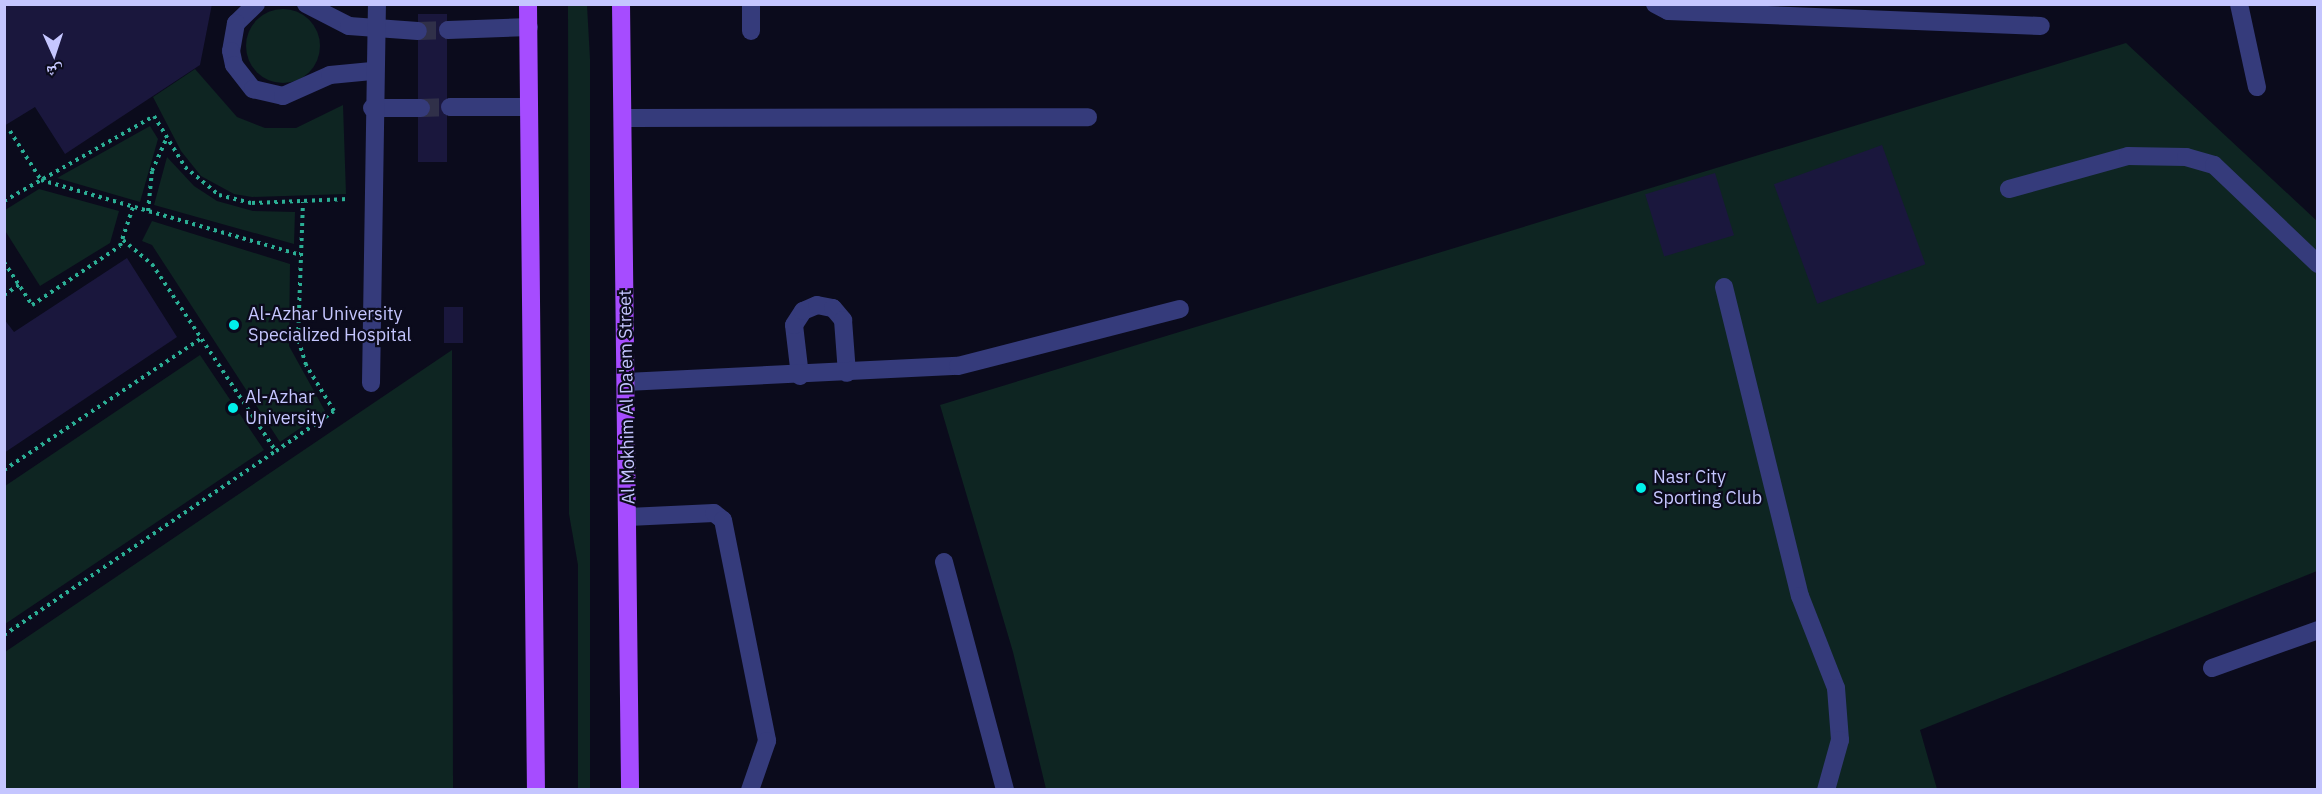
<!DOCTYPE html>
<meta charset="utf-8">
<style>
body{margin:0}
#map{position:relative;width:2322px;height:794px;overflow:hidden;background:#0b0b1c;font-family:"IBM Plex Sans","Noto Naskh Arabic",sans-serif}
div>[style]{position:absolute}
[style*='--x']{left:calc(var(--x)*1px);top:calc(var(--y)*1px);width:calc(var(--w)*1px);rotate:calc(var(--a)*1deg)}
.green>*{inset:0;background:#0e2522}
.round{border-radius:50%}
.building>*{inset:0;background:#1a173d;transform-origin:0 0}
.minor-tunnel>*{height:18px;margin-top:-9px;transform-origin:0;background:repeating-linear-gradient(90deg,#303049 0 18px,transparent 0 27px)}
.path>*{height:4px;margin-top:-2px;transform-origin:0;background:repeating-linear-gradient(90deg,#2bae95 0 3px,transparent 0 7.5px)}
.minor>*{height:18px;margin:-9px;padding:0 9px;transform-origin:9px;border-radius:9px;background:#353b7b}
.major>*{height:18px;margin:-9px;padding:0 9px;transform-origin:9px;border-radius:9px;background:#a64cff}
.dots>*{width:16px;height:16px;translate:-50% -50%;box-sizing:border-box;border:3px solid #0b0b1c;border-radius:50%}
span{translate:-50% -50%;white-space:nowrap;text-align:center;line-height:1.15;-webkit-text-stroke:4.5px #0b0b1c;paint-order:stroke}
.poi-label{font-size:18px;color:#c5c6ff}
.left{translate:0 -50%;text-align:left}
.street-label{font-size:18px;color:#c5c6ff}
.frame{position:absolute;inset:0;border:6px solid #c5c6ff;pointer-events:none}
.north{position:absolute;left:24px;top:24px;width:60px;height:60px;-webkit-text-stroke:4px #0b0b1c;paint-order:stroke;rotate:177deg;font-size:16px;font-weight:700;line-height:24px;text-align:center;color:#c5c6ff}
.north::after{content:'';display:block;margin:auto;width:21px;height:27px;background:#c5c6ff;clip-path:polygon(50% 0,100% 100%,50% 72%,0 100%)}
</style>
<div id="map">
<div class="green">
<div style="clip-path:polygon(568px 5px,587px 5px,590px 59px,590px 790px,578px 789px,578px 565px,569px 514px)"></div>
<div class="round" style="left:246px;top:9px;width:74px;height:74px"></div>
<div style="clip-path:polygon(2126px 43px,2317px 221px,2317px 571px,1920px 730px,1937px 789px,1046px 789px,1013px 652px,940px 405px)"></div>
<div style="clip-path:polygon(195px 69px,237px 117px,265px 128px,296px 128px,343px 105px,346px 194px,252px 197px,234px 194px,201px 176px,181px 151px,153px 97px)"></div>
<div style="clip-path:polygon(150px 126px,158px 139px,140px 202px,57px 178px)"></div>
<div style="clip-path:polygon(167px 157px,194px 186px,217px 201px,253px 211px,295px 212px,294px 244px,154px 205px)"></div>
<div style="clip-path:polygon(39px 189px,119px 211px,110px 243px,40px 286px,4px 229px,5px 210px)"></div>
<div style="clip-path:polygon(152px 221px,290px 264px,289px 346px,325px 411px,280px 442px,152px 245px,142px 241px)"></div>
<div style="clip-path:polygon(452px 350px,453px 789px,5px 789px,5px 652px)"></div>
<div style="clip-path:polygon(200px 355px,264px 450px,5px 624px,5px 486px)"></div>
</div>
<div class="building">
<div style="clip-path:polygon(4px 4px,212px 4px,200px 65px,65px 154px,35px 107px,4px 126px)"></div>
<div style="left:418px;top:14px;width:29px;height:148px"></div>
<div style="left:1882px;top:145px;width:127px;height:115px;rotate:70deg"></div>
<div style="left:1715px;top:173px;width:65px;height:73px;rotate:73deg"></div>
<div style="clip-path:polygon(127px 258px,177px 337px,4px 453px,4px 319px,14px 332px)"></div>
<div style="left:444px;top:307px;width:19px;height:36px"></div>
</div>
<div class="minor-tunnel">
<div style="--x:418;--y:31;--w:30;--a:-2"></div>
<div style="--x:421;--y:108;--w:29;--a:-2"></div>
</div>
<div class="path">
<div style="--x:10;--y:131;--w:58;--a:57.7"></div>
<div style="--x:41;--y:180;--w:271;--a:16.1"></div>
<div style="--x:4;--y:201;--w:172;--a:-29.5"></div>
<div style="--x:154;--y:116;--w:60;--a:58.7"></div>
<div style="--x:185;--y:167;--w:44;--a:39.5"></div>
<div style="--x:219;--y:195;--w:34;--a:14"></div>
<div style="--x:252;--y:203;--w:96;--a:-2.4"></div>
<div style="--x:148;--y:211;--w:40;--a:-84.3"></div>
<div style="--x:152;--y:171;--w:36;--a:-66"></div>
<div style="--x:123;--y:240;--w:38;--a:40"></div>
<div style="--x:152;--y:264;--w:224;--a:56.5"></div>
<div style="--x:276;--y:451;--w:70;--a:-34.6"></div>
<div style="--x:334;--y:411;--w:54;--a:-121.3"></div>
<div style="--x:306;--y:365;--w:28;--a:-107"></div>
<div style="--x:298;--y:338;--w:136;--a:-87.9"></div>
<div style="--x:4;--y:262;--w:51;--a:56.9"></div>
<div style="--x:32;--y:305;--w:106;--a:-33.8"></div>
<div style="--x:120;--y:246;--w:41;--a:-71.6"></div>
<div style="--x:4;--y:295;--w:18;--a:-34"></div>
<div style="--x:4;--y:470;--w:238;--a:-33.7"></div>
<div style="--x:4;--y:635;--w:328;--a:-34.1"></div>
</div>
<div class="minor">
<div style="--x:256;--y:4;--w:28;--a:136"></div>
<div style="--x:236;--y:23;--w:28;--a:100"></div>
<div style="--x:231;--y:51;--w:14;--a:78"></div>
<div style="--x:234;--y:65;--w:31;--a:52"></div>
<div style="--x:253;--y:89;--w:31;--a:13"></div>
<div style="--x:283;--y:96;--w:51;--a:-24.1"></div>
<div style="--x:330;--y:75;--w:42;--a:-5.4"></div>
<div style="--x:306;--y:4;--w:48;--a:27.1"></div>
<div style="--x:349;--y:26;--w:69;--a:4.1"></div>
<div style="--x:751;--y:4;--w:27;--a:90"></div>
<div style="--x:1655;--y:4;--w:15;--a:28"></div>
<div style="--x:1668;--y:11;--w:373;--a:2.3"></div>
<div style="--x:2239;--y:4;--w:85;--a:77.8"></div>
<div style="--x:448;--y:30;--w:81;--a:-2.1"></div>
<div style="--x:450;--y:107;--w:79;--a:0"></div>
<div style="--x:372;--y:108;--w:49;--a:0"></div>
<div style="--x:625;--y:118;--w:463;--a:-0.1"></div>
<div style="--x:2009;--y:189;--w:123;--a:-15.5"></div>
<div style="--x:2128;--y:156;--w:58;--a:1"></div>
<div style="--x:2186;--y:157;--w:29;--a:16"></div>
<div style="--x:2214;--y:165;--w:144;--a:43.6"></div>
<div style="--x:1724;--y:287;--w:318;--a:76.2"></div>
<div style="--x:1800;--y:596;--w:99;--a:68.6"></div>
<div style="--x:1836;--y:688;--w:52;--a:85.6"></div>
<div style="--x:1840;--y:740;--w:52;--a:105.6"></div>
<div style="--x:800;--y:376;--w:51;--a:-96.7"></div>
<div style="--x:794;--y:325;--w:17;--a:-57"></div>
<div style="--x:803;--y:311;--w:15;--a:-23"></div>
<div style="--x:817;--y:305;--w:16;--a:11"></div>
<div style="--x:833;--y:308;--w:16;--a:50"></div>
<div style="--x:843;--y:320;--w:53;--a:85.7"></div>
<div style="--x:626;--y:382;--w:332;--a:-2.8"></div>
<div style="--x:958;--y:366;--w:229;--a:-14.4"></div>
<div style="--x:371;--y:383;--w:379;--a:-89.1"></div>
<div style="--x:628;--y:517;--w:86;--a:-2.7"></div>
<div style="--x:714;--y:513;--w:11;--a:38"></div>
<div style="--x:723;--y:520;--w:225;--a:78.7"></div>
<div style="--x:767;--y:741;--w:52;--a:109.1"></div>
<div style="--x:944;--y:562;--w:236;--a:75"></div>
<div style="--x:2212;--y:668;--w:113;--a:-19.7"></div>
</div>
<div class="major">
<div style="--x:528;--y:4;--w:786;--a:89.42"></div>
<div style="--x:621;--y:4;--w:786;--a:89.34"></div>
</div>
<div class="dots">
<div style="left:234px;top:325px;background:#00f0ea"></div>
<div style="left:233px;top:408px;background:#00f0ea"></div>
<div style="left:1641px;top:488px;background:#00f0ea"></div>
</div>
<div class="poi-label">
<span class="left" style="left:248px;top:325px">Al-Azhar University<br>Specialized Hospital</span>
<span class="left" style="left:245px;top:408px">Al-Azhar<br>University</span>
<span class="left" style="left:1653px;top:488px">Nasr City<br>Sporting Club</span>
</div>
<div class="street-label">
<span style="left:627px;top:397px;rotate:-91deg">Al Mokhim Al Da'em Street</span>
</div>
<div class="frame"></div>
<div class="north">ش</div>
</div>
